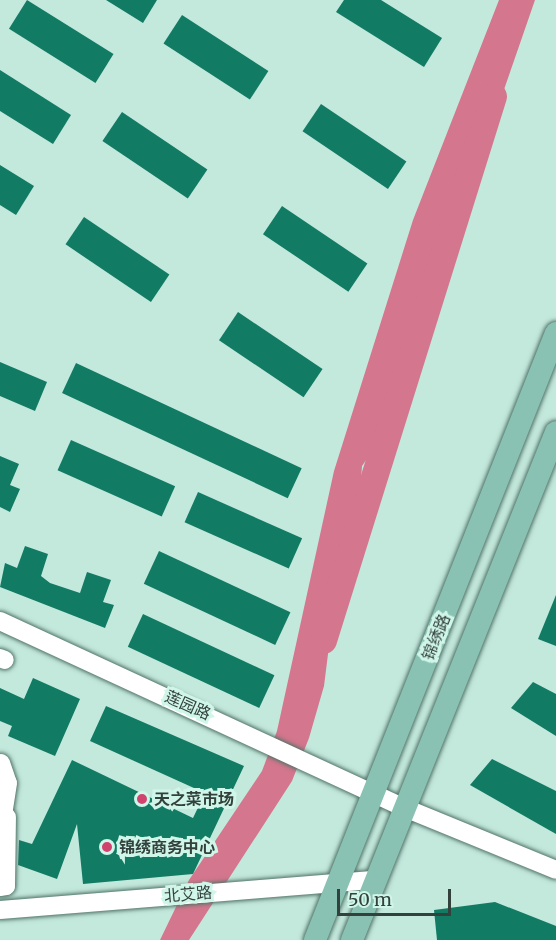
<!DOCTYPE html>
<meta charset="utf-8">
<style>
body{margin:0}
#map{position:relative;width:556px;height:940px;overflow:hidden;background:#c3e8dc;font-family:Merriweather,"Noto Sans SC",serif}
div>[style]{position:absolute}
[style*='--x']{left:calc(var(--x)*1px);top:calc(var(--y)*1px);width:calc(var(--w)*1px);rotate:calc(var(--a)*1deg)}
.water>*{inset:0;background:#d4768d}
.river>*{height:27px;margin:-13.5px;padding:0 13.5px;transform-origin:13.5px;border-radius:13.5px;background:#d4768d}
.building>*{inset:0;background:#127b64;transform-origin:0 0}
.roads{filter:drop-shadow(0 0 2px #517368) drop-shadow(0 0 2px #517368)}
.minor>*{height:18px;margin:-9px;padding:0 9px;transform-origin:9px;border-radius:9px;background:#fff}
.major>*{height:22px;margin:-11px;padding:0 11px;transform-origin:11px;border-radius:11px;background:#89c2b3}
.dots>*{width:16px;height:16px;translate:-50% -50%;box-sizing:border-box;border:3px solid #d0f6e9;border-radius:50%}
span{translate:-50% -50%;white-space:nowrap;text-align:center;line-height:1.15;-webkit-text-stroke:6px #d0f6e9;paint-order:stroke}
.street-label{font-size:16px;color:#32413c}
.poi-label{font-size:16px;color:#32413c;font-weight:700}
.left{translate:0 -50%;text-align:left}
.scale{position:absolute;left:337px;top:889px;width:114px;height:27px;box-sizing:border-box;border:3px solid #32413c;border-top:0;padding-left:8px;font-size:18px;line-height:21px;white-space:nowrap;color:#32413c;-webkit-text-stroke:4px #d0f6e9;paint-order:stroke}
</style>
<div id="map">
<div class="water">
<div style="clip-path:polygon(499px 0,535px 0,499px 104px,483px 128px,390px 425px,362px 466px,357px 532px,334px 606px,324px 686px,309px 738px,292px 781px,189px 940px,160px 940px,189px 880px,262px 771px,277px 731px,334px 471px,413px 220px)"></div>
</div>
<div class="river">
<div style="--x:323;--y:640;--w:570;--a:-72.65"></div>
</div>
<div class="building">
<div style="left:27px;top:0;width:102px;height:34px;rotate:32deg"></div>
<div style="clip-path:polygon(106px 0,157px 0,143px 23px)"></div>
<div style="clip-path:polygon(344px 0,381px 0,442px 38px,424px 67px,336px 12px)"></div>
<div style="left:182px;top:15px;width:103px;height:34px;rotate:33deg"></div>
<div style="clip-path:polygon(0 70px,71px 115px,53px 144px,0 111px)"></div>
<div style="left:321px;top:104px;width:103px;height:33px;rotate:34deg"></div>
<div style="left:122px;top:112px;width:103px;height:35px;rotate:34deg"></div>
<div style="clip-path:polygon(0 165px,34px 186px,16px 215px,0 205px)"></div>
<div style="left:282px;top:206px;width:103px;height:34px;rotate:34deg"></div>
<div style="left:84px;top:217px;width:103px;height:33px;rotate:34deg"></div>
<div style="left:238px;top:312px;width:102px;height:34px;rotate:34deg"></div>
<div style="clip-path:polygon(0 362px,47px 382px,35px 411px,0 396px)"></div>
<div style="left:76px;top:363px;width:249px;height:33px;rotate:25deg"></div>
<div style="left:71px;top:440px;width:114px;height:33px;rotate:24deg"></div>
<div style="clip-path:polygon(0 456px,19px 464px,10px 485px,20px 489px,10px 512px,0 507px)"></div>
<div style="left:198px;top:492px;width:114px;height:33px;rotate:24deg"></div>
<div style="clip-path:polygon(25px 546px,48px 554px,41px 576px,50px 583px,80px 593px,87px 572px,111px 580px,103px 602px,114px 605px,105px 628px,0 587px,5px 563px,17px 568px)"></div>
<div style="left:159px;top:551px;width:145px;height:36px;rotate:25deg"></div>
<div style="clip-path:polygon(556px 595px,556px 646px,538px 639px)"></div>
<div style="left:143px;top:614px;width:145px;height:36px;rotate:25deg"></div>
<div style="clip-path:polygon(33px 678px,80px 699px,55px 756px,8px 736px,12px 726px,0 721px,0 688px,24px 699px)"></div>
<div style="clip-path:polygon(533px 682px,556px 694px,556px 736px,511px 708px)"></div>
<div style="clip-path:polygon(106px 706px,244px 766px,193px 874px,83px 884px,77px 824px,57px 879px,18px 865px,19px 840px,32px 844px,72px 760px,193px 818px,205px 793px,90px 741px)"></div>
<div style="clip-path:polygon(492px 759px,556px 791px,556px 834px,470px 785px)"></div>
<div style="clip-path:polygon(495px 902px,556px 926px,556px 940px,437px 940px,434px 910px)"></div>
</div>
<div class="roads">
<div class="minor">
<div style="--x:0;--y:621;--w:446;--a:24.8"></div>
<div style="--x:405;--y:808;--w:163;--a:22.3"></div>
<div style="--x:0;--y:658;--w:5;--a:22"></div>
<div style="--x:1;--y:763;--w:21;--a:71"></div>
<div style="--x:8;--y:783;--w:46;--a:98.8"></div>
<div style="--x:0;--y:887;--w:6;--a:-9"></div>
<div style="--x:6;--y:886;--w:69;--a:-89.2"></div>
<div style="--x:0;--y:910;--w:377;--a:-4.6"></div>
</div>
<div class="major">
<div style="--x:315;--y:940;--w:653;--a:-68.35"></div>
<div style="--x:352;--y:940;--w:547;--a:-68.12"></div>
</div>
</div>
<div class="dots">
<div style="left:142px;top:799px;background:#d0436f"></div>
<div style="left:107px;top:847px;background:#d0436f"></div>
</div>
<div class="street-label">
<span style="left:436px;top:637px;rotate:-68deg">锦绣路</span>
<span style="left:188px;top:705px;rotate:24deg">莲园路</span>
<span style="left:188px;top:894px;rotate:-5deg">北艾路</span>
</div>
<div class="poi-label">
<span class="left" style="left:154px;top:799px">天之菜市场</span>
<span class="left" style="left:119px;top:847px">锦绣商务中心</span>
</div>
<div class="scale">50 m</div>
</div>
